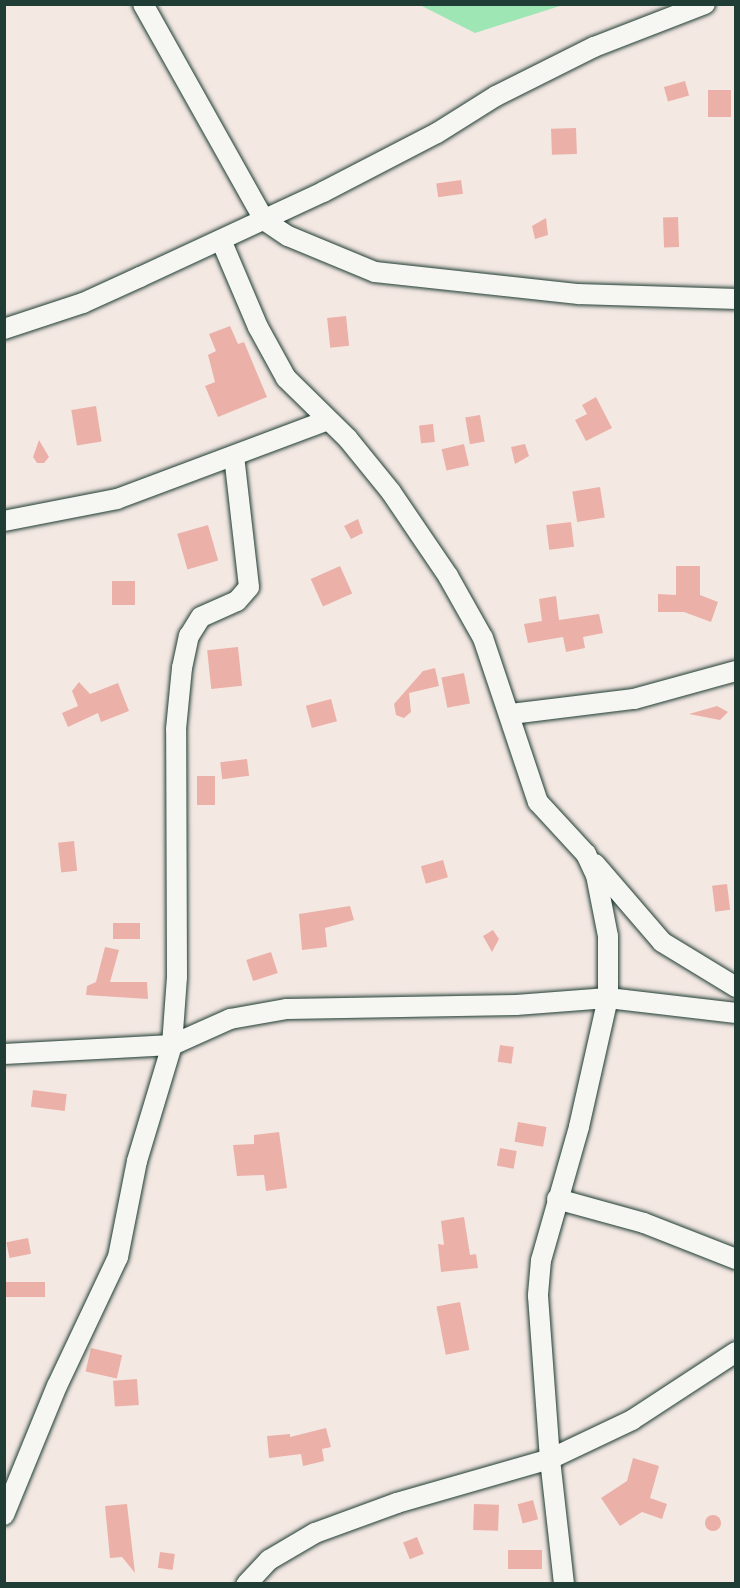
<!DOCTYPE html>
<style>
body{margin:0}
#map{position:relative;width:740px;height:1588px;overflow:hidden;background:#f4e8e3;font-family:"Playpen Sans",sans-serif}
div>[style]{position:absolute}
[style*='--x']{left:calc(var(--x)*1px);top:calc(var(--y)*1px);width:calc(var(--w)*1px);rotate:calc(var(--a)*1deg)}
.green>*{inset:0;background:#9ee6b4}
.building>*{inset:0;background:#ebb1a8;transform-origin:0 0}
.round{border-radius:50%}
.roads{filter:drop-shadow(0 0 2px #1f3d34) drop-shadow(0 0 2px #1f3d34)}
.minor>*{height:20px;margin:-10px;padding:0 10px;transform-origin:10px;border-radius:10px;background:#f6f6f2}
span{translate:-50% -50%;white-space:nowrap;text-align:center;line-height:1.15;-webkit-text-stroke:5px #f6f6f2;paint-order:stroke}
.frame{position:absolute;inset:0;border:6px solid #1f3d34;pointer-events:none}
</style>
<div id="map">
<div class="green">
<div style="clip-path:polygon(420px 5px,563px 5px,475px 33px)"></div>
</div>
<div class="building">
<div style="left:685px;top:81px;width:15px;height:22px;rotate:74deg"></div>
<div style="left:708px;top:90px;width:23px;height:27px"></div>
<div style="left:576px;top:128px;width:26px;height:25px;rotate:88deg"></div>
<div style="left:461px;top:180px;width:14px;height:25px;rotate:82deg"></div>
<div style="left:678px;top:217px;width:30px;height:15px;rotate:88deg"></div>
<div style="clip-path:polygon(546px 218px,548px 235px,535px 239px,532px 226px)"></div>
<div style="left:346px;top:316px;width:30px;height:19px;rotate:84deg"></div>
<div style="clip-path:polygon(230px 326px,238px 344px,244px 342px,267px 397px,218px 417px,205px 386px,215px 382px,208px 355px,216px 351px,209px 334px)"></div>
<div style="clip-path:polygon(596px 397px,612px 428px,586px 441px,575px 420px,587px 414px,582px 405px)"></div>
<div style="left:96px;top:406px;width:36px;height:25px;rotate:81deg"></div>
<div style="left:480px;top:415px;width:27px;height:15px;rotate:80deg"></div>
<div style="left:433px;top:424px;width:18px;height:14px;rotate:84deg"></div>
<div style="clip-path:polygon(39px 440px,49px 457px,44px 463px,37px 463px,33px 457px)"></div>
<div style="left:464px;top:444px;width:22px;height:23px;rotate:77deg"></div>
<div style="clip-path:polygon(525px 444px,529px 456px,515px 464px,511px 447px)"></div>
<div style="left:600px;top:487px;width:31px;height:28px;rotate:81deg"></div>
<div style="clip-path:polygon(358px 519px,363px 533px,351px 539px,344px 526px)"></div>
<div style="left:571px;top:522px;width:25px;height:25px;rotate:83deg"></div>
<div style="left:208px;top:525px;width:37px;height:32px;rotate:74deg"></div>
<div style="left:340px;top:566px;width:30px;height:32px;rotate:66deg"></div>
<div style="clip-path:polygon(676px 566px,700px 566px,700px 595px,718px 602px,711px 622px,684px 612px,658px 612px,658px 594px,676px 595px)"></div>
<div style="left:112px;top:581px;width:23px;height:24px"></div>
<div style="clip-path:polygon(556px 596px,559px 620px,599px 614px,603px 633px,583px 637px,585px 648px,566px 652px,563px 637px,528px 643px,524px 624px,542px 621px,539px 599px)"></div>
<div style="left:238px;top:647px;width:39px;height:31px;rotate:84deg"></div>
<div style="clip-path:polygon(435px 668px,439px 686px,409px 693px,411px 712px,404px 718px,396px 715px,394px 704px,423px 671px)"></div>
<div style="left:464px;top:673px;width:31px;height:23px;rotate:79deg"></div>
<div style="clip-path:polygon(79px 682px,90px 694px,118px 683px,129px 711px,101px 722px,98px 713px,68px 727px,62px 713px,78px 706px,72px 691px)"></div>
<div style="left:331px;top:699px;width:23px;height:26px;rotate:75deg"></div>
<div style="clip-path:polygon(717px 706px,728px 712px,720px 720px,689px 714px)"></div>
<div style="left:247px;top:759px;width:17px;height:27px;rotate:83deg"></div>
<div style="left:197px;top:776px;width:18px;height:29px"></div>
<div style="left:74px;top:841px;width:30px;height:16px;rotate:84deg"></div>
<div style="left:443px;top:860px;width:18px;height:23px;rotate:74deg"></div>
<div style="left:727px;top:884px;width:26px;height:15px;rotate:83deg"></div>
<div style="clip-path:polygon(350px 906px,354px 920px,325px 928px,327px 947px,302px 950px,299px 914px)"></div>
<div style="left:113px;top:923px;width:27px;height:16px"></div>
<div style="clip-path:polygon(493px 930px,499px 939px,492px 952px,483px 936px)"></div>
<div style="clip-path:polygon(105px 947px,119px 950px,110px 982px,147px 982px,148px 999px,86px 995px,87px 986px,96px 982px)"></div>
<div style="left:271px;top:952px;width:22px;height:26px;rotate:72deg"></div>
<div style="left:500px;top:1045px;width:14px;height:17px;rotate:8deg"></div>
<div style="left:33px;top:1090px;width:34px;height:17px;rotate:7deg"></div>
<div style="left:518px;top:1122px;width:29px;height:20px;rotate:10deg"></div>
<div style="clip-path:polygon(279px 1132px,287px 1188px,266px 1191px,264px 1175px,237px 1176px,233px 1145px,254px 1144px,254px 1135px)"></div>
<div style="left:500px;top:1148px;width:17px;height:18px;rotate:10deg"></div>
<div style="clip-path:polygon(464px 1217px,470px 1255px,476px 1254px,478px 1268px,441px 1272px,438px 1244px,444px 1245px,441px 1221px)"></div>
<div style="left:28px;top:1238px;width:16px;height:22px;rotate:79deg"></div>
<div style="left:5px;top:1282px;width:40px;height:15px"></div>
<div style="left:460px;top:1302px;width:49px;height:24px;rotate:79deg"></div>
<div style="left:91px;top:1348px;width:32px;height:24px;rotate:13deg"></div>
<div style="left:137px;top:1379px;width:26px;height:24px;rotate:86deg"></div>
<div style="clip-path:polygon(326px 1428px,331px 1447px,322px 1449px,324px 1461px,303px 1466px,301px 1454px,269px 1458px,267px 1436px,290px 1434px,290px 1437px)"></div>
<div style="clip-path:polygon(633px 1458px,659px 1466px,650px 1498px,667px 1504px,662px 1519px,642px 1512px,620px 1526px,601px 1498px,627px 1481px)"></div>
<div style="left:533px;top:1500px;width:20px;height:16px;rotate:75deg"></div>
<div style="clip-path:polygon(127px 1504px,135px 1573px,122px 1557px,110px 1558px,105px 1506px)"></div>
<div style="left:474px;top:1504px;width:25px;height:26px;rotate:2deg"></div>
<div class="round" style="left:705px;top:1515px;width:16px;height:16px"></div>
<div style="left:417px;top:1537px;width:18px;height:15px;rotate:68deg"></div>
<div style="left:542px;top:1550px;width:19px;height:34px;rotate:90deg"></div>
<div style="left:160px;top:1552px;width:15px;height:16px;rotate:8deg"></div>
</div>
<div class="roads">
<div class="minor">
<div style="--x:143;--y:4;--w:248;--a:60.7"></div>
<div style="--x:264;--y:220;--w:29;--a:34"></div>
<div style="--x:288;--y:236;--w:94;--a:22.5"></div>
<div style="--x:375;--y:272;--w:205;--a:6.2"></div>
<div style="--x:579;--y:294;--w:157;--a:1.8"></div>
<div style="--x:221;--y:240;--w:95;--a:67"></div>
<div style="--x:258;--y:327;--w:58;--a:61.2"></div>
<div style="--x:286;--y:378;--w:87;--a:44.5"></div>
<div style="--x:348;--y:439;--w:68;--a:50.9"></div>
<div style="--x:391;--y:492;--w:102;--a:55.8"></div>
<div style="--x:448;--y:576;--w:71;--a:60.6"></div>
<div style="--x:483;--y:638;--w:173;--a:71.5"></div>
<div style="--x:538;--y:802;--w:71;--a:47.3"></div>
<div style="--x:586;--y:854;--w:23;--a:65"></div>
<div style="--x:596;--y:875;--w:62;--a:78.9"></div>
<div style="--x:608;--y:936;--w:62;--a:90"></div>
<div style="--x:608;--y:998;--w:129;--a:6.7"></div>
<div style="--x:4;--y:329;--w:83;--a:-18.2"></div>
<div style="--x:83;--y:303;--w:63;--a:-24.5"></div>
<div style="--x:140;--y:277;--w:202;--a:-24.9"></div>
<div style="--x:323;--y:192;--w:128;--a:-27.4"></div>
<div style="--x:437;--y:133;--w:70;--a:-32.1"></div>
<div style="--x:496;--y:96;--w:110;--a:-26.6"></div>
<div style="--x:594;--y:47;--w:119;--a:-21.2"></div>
<div style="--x:4;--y:521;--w:115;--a:-11"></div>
<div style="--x:117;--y:499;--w:225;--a:-20.5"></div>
<div style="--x:511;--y:714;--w:124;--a:-7"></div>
<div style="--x:634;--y:699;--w:106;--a:-15.4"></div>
<div style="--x:595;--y:864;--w:103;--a:49.3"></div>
<div style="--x:662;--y:942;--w:87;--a:31.3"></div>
<div style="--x:4;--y:1054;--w:168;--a:-3.1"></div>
<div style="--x:172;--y:1045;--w:64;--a:-24.1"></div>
<div style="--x:230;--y:1019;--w:58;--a:-10"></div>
<div style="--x:287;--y:1009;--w:229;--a:-1"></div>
<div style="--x:516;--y:1005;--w:92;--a:-4.4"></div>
<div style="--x:608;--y:998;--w:132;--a:102.7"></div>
<div style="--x:579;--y:1127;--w:138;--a:105.9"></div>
<div style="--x:541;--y:1260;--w:36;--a:95"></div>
<div style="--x:538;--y:1296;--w:163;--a:85.8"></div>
<div style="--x:550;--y:1459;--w:159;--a:164"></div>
<div style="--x:397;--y:1503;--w:87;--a:159.9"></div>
<div style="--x:315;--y:1533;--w:53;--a:149.6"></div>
<div style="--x:269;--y:1560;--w:33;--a:133"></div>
<div style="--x:557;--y:1199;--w:90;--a:15.4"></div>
<div style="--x:644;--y:1223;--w:99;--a:21.4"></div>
<div style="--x:4;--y:1515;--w:139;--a:-67.7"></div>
<div style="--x:57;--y:1386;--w:143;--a:-64.7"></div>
<div style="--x:118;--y:1257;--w:98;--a:-78.8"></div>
<div style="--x:137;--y:1161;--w:121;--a:-73.2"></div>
<div style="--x:172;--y:1045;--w:68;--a:-85.8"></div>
<div style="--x:177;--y:977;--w:248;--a:-90.2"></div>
<div style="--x:176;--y:729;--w:61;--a:-84.4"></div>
<div style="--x:182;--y:668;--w:33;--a:-78"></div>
<div style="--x:189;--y:636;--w:22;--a:-58"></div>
<div style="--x:201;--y:617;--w:39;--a:-24"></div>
<div style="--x:237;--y:601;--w:18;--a:-49"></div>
<div style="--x:249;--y:587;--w:132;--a:-96.5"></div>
<div style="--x:564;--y:1584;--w:126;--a:-96.4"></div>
<div style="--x:550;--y:1459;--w:91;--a:-25.4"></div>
<div style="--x:632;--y:1420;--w:124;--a:-33.2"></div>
</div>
</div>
<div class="frame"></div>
</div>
